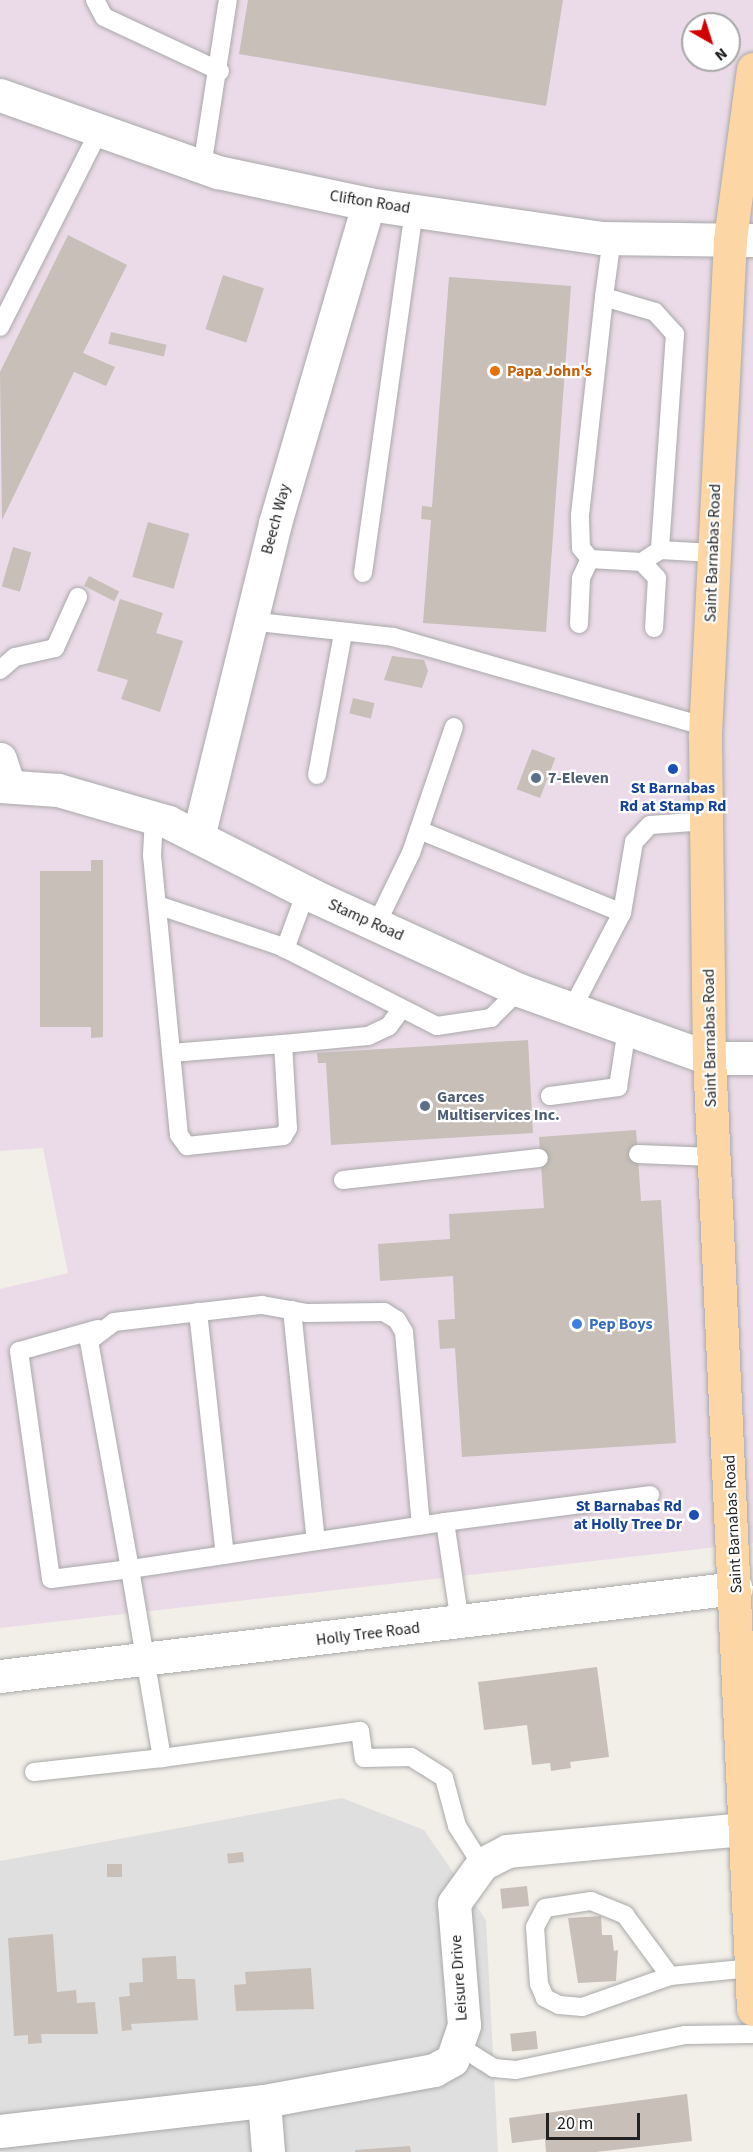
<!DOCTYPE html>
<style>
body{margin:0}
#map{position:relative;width:753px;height:2152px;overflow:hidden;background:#f2efe9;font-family:"Source Sans 3",sans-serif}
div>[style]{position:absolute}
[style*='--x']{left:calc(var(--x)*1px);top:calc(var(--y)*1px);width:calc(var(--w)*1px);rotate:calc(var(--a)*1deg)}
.residential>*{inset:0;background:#e0dfdf}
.industrial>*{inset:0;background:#ebdbe8}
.building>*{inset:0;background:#c7bfb8;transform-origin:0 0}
.roads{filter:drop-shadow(0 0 2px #a9a9a9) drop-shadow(0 0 2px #a9a9a9)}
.service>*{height:18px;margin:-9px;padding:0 9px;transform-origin:9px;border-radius:9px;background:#fff}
.minor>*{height:33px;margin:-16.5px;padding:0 16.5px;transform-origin:16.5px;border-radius:16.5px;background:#fff}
.tertiary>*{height:33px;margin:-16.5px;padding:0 16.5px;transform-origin:16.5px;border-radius:16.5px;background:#fff}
.primary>*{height:33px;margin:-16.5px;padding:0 16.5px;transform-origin:16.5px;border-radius:16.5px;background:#fcd6a4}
.dots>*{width:16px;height:16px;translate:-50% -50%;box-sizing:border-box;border:3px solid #fff;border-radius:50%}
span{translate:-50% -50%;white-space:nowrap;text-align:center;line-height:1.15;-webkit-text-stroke:4.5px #fff;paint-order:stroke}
.street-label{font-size:16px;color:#222}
.food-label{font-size:16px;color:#c56008;font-weight:700}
.left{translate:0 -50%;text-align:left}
.service-label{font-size:16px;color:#4e5e75;font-weight:700}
.transit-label{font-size:16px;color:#164399;font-weight:700}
.right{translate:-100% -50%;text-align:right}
.shop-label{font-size:16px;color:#366cbe;font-weight:700}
.north{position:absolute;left:681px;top:12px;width:60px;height:60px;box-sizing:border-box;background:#fff;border:2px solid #a7a7a7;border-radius:50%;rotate:141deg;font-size:16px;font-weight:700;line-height:24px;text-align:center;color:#222}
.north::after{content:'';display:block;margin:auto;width:21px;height:27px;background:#d40000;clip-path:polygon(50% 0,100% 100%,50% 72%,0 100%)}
.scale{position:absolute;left:546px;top:2113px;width:94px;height:27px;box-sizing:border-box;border:3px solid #222;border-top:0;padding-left:8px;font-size:18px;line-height:21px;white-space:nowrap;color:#222;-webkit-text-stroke:4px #fff;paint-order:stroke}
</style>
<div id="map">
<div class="residential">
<div style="clip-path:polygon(342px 1798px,424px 1830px,486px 1920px,498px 2152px,0 2152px,0 1861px)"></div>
</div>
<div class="industrial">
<div style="clip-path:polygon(evenodd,0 0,753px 0,753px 1543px,0 1628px,0 1289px,68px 1273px,43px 1148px,0 1151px,0 0,693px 24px,729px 24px,729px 60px,693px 60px,693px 24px)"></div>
</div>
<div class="building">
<div style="clip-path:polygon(248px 0,563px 0,546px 106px,239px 54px)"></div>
<div style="clip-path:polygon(68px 235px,127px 265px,83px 353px,115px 367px,106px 386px,74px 372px,2px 520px,0 372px)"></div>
<div style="left:223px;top:275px;width:43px;height:57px;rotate:18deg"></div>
<div style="clip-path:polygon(449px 277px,571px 286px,546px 632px,423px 623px,431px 520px,421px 519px,422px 506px,432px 507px)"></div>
<div style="left:111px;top:332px;width:57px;height:12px;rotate:13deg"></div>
<div style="left:148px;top:522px;width:43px;height:57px;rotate:16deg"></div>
<div style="left:13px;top:547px;width:19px;height:41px;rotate:16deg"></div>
<div style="left:89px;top:576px;width:34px;height:11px;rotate:27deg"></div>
<div style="clip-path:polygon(120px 599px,163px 613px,156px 633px,183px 641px,160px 712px,121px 699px,128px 680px,97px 671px)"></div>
<div style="clip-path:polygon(392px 656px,424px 660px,428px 671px,422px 688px,384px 680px)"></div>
<div style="left:353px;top:698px;width:22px;height:16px;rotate:13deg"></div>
<div style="left:532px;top:749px;width:25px;height:43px;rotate:21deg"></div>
<div style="clip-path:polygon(91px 860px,103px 860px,103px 1037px,91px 1038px,91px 1027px,40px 1027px,40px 871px,91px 871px)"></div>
<div style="clip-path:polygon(528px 1040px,533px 1133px,331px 1145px,326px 1063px,318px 1063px,317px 1053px)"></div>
<div style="clip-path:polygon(636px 1130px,641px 1201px,661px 1200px,676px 1443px,462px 1457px,455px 1348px,440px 1349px,438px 1320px,455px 1319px,453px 1276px,380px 1281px,378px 1244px,450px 1239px,449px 1214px,544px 1208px,539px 1137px)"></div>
<div style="clip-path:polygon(597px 1667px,609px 1757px,570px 1762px,571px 1768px,551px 1771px,550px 1763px,532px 1765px,527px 1725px,484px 1730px,478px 1682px)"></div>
<div style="left:243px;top:1852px;width:10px;height:16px;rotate:84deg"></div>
<div style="left:122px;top:1864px;width:13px;height:15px;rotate:90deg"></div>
<div style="left:527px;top:1886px;width:20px;height:27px;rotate:84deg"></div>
<div style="clip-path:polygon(601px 1916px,602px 1935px,612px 1935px,614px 1951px,618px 1950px,616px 1981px,578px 1983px,568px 1918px)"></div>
<div style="clip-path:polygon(53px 1934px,57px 1992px,76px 1990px,77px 2003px,95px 2002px,98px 2034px,41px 2034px,42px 2043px,28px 2044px,28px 2035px,14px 2036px,8px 1938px)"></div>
<div style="clip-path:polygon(176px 1956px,177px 1979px,195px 1979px,198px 2020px,131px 2024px,132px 2030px,122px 2031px,119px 1997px,130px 1996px,129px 1983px,143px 1982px,142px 1958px)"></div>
<div style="clip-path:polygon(311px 1968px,314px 2009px,236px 2011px,234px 1985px,246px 1984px,245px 1972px)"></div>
<div style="left:536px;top:2031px;width:18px;height:26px;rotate:84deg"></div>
<div style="clip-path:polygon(687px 2094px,692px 2141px,596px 2152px,546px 2152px,545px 2139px,512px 2143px,509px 2118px)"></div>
<div style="clip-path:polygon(410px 2146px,411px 2152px,355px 2152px,355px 2150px)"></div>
</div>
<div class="roads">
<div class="service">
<div style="--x:95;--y:0;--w:19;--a:62"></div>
<div style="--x:104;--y:17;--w:128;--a:25"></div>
<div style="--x:202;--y:167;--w:169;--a:-81.2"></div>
<div style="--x:604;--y:297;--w:53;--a:16.4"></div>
<div style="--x:655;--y:312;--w:30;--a:48"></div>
<div style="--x:675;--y:334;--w:217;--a:94"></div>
<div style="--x:660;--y:550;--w:22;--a:146"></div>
<div style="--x:642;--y:562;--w:52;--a:-176.7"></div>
<div style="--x:590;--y:559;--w:14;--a:-129"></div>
<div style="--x:581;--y:548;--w:33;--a:-92"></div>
<div style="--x:580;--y:515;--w:219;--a:-83.7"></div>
<div style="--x:604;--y:297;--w:60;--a:-82.3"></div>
<div style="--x:0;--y:327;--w:217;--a:-63.2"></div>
<div style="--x:660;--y:550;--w:53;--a:3.2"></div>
<div style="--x:642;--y:562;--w:22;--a:47"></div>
<div style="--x:657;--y:578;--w:50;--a:93.4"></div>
<div style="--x:363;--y:573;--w:368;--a:-82"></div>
<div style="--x:249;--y:621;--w:145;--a:6.3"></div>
<div style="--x:393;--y:637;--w:326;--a:16"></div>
<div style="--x:579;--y:624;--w:46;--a:-87.5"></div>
<div style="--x:581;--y:578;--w:21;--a:-65"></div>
<div style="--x:0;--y:670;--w:20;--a:-41"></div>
<div style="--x:15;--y:657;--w:41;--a:-12.7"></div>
<div style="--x:55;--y:648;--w:56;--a:-65.7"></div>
<div style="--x:317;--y:775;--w:144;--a:-79.6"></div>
<div style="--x:154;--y:817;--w:38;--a:93"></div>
<div style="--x:152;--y:855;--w:281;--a:84.5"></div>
<div style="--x:179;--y:1135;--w:14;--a:54"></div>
<div style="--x:187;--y:1146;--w:97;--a:-5.9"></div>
<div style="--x:283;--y:1136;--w:9;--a:-58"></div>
<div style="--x:288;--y:1128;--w:84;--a:-93.4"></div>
<div style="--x:283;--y:1044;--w:85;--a:-5.4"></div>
<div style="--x:368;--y:1036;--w:23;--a:-25"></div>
<div style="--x:389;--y:1026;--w:19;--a:-54"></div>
<div style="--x:419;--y:830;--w:219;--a:22.2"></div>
<div style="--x:622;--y:913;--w:72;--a:-80.4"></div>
<div style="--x:634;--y:842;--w:23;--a:-47"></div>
<div style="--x:650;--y:825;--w:57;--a:-4"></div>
<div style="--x:157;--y:905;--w:130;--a:18.4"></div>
<div style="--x:280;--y:946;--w:176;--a:27"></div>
<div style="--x:437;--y:1026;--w:55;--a:-8.4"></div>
<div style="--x:491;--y:1018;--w:40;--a:-45"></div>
<div style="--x:376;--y:925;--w:80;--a:-64.1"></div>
<div style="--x:411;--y:853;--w:133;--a:-71.2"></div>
<div style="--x:285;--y:949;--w:61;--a:-69.8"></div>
<div style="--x:572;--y:1009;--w:108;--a:-62.5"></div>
<div style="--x:171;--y:1053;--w:112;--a:-4.6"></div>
<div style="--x:550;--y:1096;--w:69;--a:-7.5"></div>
<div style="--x:618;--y:1087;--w:59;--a:-81.2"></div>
<div style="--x:638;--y:1154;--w:75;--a:2.3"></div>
<div style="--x:343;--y:1180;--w:197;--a:-6.4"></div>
<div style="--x:292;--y:1310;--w:232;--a:84.1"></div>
<div style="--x:198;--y:1312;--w:244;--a:83.7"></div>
<div style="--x:98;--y:1329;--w:82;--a:164.4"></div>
<div style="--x:19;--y:1351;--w:230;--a:82"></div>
<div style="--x:51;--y:1579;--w:80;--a:-7.2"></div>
<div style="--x:130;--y:1569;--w:232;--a:-100.2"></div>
<div style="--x:89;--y:1341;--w:31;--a:-37"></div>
<div style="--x:114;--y:1322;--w:149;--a:-6.6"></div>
<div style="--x:262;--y:1305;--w:46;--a:10.1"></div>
<div style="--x:307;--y:1313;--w:77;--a:-0.7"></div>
<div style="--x:384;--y:1312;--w:15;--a:32"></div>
<div style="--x:397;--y:1320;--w:14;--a:60"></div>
<div style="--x:404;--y:1332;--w:194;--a:85"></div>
<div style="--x:445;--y:1522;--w:318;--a:171.5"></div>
<div style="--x:130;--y:1569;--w:192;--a:80.4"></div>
<div style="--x:162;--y:1758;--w:200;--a:-7.8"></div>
<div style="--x:360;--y:1731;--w:27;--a:82"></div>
<div style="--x:364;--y:1758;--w:47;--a:-1.2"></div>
<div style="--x:411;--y:1757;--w:39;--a:32"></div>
<div style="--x:444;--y:1778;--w:50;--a:74.8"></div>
<div style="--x:457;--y:1826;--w:45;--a:57.7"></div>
<div style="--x:460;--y:1623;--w:102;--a:-98.4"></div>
<div style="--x:445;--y:1522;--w:207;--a:-7.5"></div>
<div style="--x:34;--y:1772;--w:129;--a:-6.2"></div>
<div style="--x:670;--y:1976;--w:93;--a:160.6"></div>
<div style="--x:582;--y:2007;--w:23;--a:-175"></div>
<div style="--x:559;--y:2005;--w:16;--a:-153"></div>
<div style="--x:545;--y:1998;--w:15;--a:-113"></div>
<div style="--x:539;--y:1984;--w:57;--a:-94"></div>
<div style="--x:535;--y:1927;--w:21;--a:-62"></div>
<div style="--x:545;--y:1908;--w:47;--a:-8.7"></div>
<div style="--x:591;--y:1901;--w:37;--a:22"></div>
<div style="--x:625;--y:1915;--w:76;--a:53.6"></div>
<div style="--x:670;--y:1976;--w:81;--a:-5.6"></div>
<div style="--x:459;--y:2046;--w:41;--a:32.2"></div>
<div style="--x:494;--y:2068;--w:22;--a:5"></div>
<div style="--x:516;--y:2070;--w:173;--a:-11.7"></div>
<div style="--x:685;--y:2035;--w:68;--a:-0.8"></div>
</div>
<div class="minor">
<div style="--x:0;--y:95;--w:231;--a:19.5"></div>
<div style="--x:218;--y:172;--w:153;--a:12"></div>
<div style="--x:368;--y:204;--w:235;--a:8.3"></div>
<div style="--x:601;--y:238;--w:152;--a:0.8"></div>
<div style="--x:0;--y:759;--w:28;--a:72"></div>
<div style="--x:198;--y:837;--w:323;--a:-76.2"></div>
<div style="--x:275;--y:523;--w:332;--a:-73.7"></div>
<div style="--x:0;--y:1676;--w:741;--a:-6.82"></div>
<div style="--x:264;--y:2101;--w:51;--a:85.5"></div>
<div style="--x:0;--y:2131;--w:266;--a:-6.5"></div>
<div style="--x:264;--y:2101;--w:173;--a:-10.3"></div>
<div style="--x:434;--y:2070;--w:21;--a:-29"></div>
<div style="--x:452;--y:2060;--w:37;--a:-71"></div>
<div style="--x:464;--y:2025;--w:122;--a:-94.7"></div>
<div style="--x:454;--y:1903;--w:48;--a:-54.3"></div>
<div style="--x:482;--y:1864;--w:28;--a:-27"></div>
<div style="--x:507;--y:1851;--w:247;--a:-5.3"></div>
</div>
<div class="tertiary">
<div style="--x:0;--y:786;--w:58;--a:3.9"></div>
<div style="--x:58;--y:790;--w:115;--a:16.2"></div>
<div style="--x:168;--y:822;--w:166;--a:26.9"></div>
<div style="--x:316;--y:897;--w:223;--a:24.6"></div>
<div style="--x:519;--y:990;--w:202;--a:19.7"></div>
<div style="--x:709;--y:1058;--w:44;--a:0"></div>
</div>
<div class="primary">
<div style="--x:753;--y:69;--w:173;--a:97.7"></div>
<div style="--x:730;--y:240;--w:499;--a:92.9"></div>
<div style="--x:705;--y:738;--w:320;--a:89.3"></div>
<div style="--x:709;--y:1058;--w:952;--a:87.35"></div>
</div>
</div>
<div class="dots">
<div style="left:495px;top:371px;background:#e8710a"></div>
<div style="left:673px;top:769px;background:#1a4fb4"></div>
<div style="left:536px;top:778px;background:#5c6f8a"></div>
<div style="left:425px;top:1106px;background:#5c6f8a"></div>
<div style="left:577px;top:1324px;background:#3f7fe0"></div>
<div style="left:694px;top:1515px;background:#1a4fb4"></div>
</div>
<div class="street-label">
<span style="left:370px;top:202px;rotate:9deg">Clifton Road</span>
<span style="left:276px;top:519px;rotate:-75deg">Beech Way</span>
<span style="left:713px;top:553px;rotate:-88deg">Saint Barnabas Road</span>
<span style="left:366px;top:920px;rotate:24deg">Stamp Road</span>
<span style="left:710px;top:1038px;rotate:-91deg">Saint Barnabas Road</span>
<span style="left:733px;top:1524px;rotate:-93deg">Saint Barnabas Road</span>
<span style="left:368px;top:1634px;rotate:-7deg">Holly Tree Road</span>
<span style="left:459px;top:1978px;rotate:-94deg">Leisure Drive</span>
</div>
<div class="food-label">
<span class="left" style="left:507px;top:371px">Papa John's</span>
</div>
<div class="service-label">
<span class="left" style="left:548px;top:778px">7-Eleven</span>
<span class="left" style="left:437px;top:1106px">Garces<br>Multiservices Inc.</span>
</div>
<div class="transit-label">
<span style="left:673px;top:797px">St Barnabas<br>Rd at Stamp Rd</span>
<span class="right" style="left:682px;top:1515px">St Barnabas Rd<br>at Holly Tree Dr</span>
</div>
<div class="shop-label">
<span class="left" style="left:589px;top:1324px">Pep Boys</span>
</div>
<div class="north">N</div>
<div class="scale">20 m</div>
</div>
